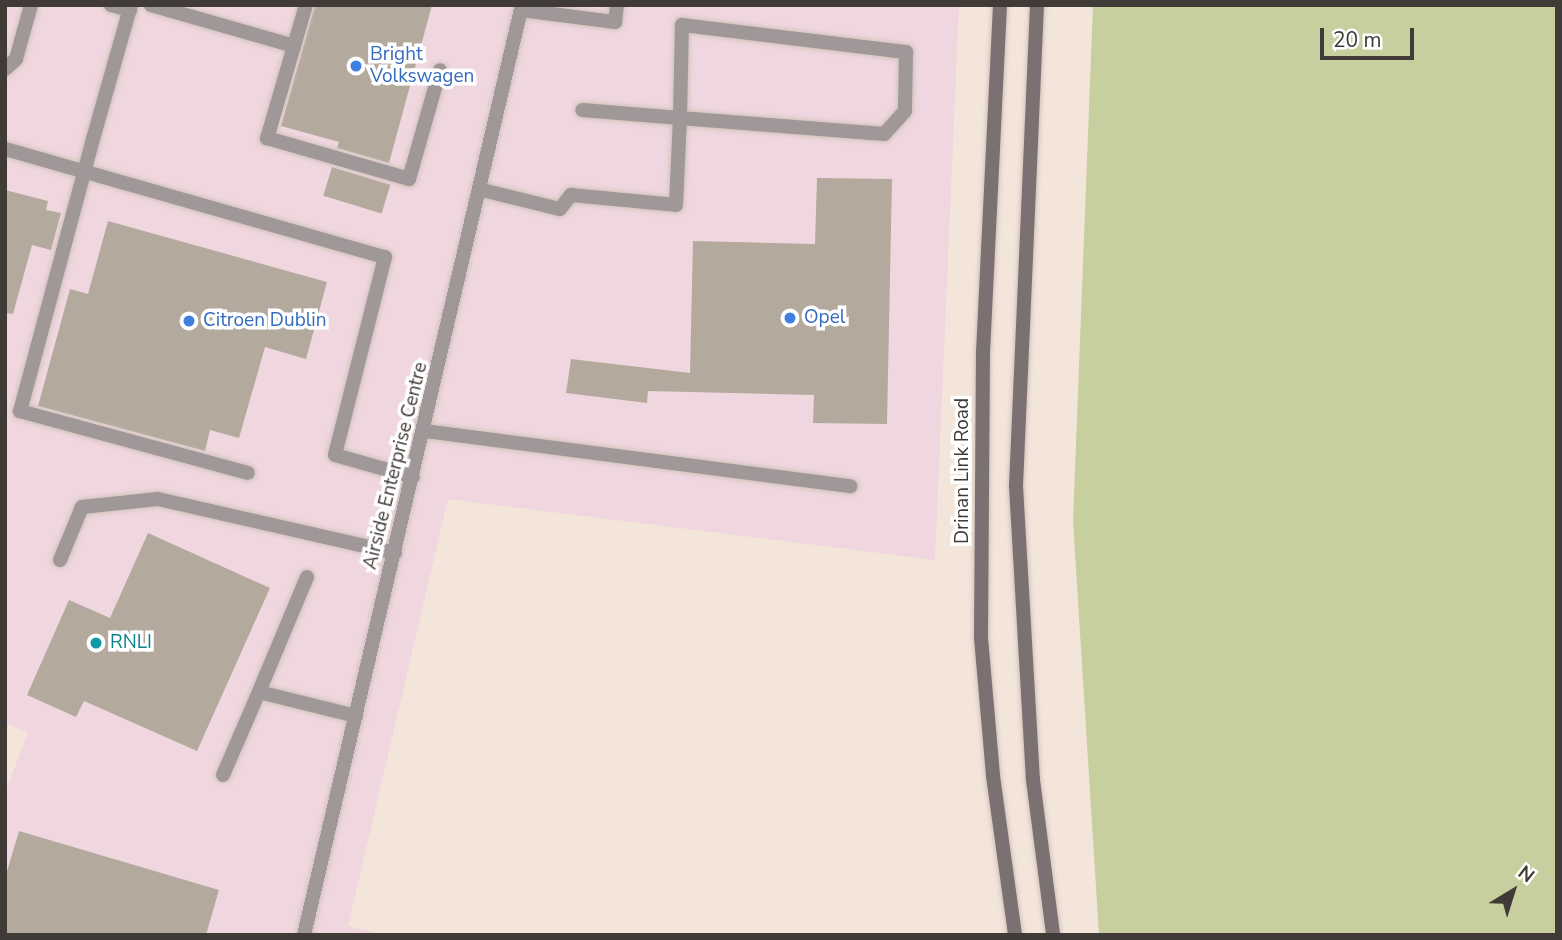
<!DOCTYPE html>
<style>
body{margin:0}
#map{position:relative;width:1562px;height:940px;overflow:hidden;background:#f4e5db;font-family:"Nunito Sans",sans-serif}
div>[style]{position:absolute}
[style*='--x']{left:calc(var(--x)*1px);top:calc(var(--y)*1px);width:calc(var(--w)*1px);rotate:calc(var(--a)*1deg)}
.commercial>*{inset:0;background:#f0d6df}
.green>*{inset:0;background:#c7cf9e}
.building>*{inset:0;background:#b4a99d;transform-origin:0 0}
.roads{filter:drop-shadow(0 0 2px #d0c3ba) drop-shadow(0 0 2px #d0c3ba)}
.service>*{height:14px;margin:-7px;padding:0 7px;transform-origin:7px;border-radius:7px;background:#9f9798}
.minor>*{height:14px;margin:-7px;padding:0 7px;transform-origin:7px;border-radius:7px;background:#9f9798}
.secondary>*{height:14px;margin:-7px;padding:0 7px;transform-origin:7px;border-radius:7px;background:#7c7172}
.dots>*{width:19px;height:19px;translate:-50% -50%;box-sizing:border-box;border:4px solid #fff;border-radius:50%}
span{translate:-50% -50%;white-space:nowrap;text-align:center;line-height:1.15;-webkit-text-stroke:7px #fff;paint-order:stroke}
.shop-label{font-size:19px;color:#366cbe}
.left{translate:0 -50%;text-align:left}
.street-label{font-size:19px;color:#413b37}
.culture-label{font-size:19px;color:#0d838f}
.frame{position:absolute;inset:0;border:7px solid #413b37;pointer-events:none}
.north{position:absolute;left:1478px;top:856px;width:70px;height:70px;-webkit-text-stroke:5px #fff;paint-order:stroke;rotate:38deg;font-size:19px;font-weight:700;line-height:28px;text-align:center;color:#413b37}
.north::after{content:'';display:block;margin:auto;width:24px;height:32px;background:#413b37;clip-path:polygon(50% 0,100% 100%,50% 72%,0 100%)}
.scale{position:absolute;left:1320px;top:28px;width:94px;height:32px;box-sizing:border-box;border:4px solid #413b37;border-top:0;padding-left:9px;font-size:21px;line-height:24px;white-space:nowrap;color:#413b37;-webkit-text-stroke:5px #fff;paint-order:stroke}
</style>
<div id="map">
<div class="commercial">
<div style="clip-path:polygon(5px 5px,959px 5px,935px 560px,448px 499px,348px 926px,384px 935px,5px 935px,5px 793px,28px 732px,5px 723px)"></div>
</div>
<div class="green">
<div style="clip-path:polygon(1093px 5px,1557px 5px,1557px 935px,1099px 935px,1073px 521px)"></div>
</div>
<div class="building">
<div style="clip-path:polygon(315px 5px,432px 5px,389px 163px,337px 148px,339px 142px,281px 126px)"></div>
<div style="left:332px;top:167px;width:61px;height:30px;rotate:17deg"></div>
<div style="clip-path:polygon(817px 178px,892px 179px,887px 424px,813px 423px,814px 395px,648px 391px,647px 403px,566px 393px,571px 359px,690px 373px,693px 241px,815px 244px)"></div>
<div style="clip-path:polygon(5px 190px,48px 201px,46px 210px,61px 213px,51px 250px,32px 245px,13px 314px,5px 313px)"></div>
<div style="clip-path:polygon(108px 221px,327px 282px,306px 359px,265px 347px,239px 438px,210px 430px,205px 451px,38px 406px,70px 289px,88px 294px)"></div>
<div style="clip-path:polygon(148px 533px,270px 588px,197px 751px,84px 701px,76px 717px,27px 695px,69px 600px,110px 618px)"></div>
<div style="clip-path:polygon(19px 831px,219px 890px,206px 935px,5px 935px,5px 878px)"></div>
</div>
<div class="roads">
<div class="service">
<div style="--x:111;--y:5;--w:20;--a:15"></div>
<div style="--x:151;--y:5;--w:149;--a:16"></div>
<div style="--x:306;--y:5;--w:139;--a:106.3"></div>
<div style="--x:267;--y:138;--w:148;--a:16.1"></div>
<div style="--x:409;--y:179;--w:113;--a:-74.1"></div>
<div style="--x:521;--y:10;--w:95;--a:7.3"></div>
<div style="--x:615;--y:22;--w:17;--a:-83"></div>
<div style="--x:5;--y:69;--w:15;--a:-42"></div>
<div style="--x:16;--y:59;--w:56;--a:-74.5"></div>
<div style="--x:93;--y:139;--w:282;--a:105"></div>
<div style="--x:20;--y:411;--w:236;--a:15.2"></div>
<div style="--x:5;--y:149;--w:395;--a:15.9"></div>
<div style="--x:385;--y:257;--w:204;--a:104.2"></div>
<div style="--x:335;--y:455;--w:81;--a:15.8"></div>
<div style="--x:482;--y:190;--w:80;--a:13.7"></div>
<div style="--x:560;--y:209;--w:18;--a:-52"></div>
<div style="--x:571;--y:195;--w:105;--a:5.4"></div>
<div style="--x:676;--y:205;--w:87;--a:-87.4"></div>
<div style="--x:680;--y:118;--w:93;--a:-88.8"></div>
<div style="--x:682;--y:25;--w:226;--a:6.9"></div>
<div style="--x:906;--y:52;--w:59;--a:91"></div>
<div style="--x:905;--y:111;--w:31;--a:132"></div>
<div style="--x:884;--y:134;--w:205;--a:-175.5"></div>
<div style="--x:680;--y:118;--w:98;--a:-175.3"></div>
<div style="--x:425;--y:431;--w:429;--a:7.4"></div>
<div style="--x:60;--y:560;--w:57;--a:-67.5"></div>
<div style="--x:82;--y:507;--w:76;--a:-6"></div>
<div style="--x:158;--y:499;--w:243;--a:12.8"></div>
<div style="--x:307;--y:577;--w:125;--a:112.7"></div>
<div style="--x:259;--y:692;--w:100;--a:13.9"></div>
<div style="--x:223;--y:775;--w:90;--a:-66.6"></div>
</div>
<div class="minor">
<div style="--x:93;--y:139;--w:139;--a:-74.2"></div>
<div style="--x:304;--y:935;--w:955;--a:-76.81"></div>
</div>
<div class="secondary">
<div style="--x:1000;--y:5;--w:345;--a:92.8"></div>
<div style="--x:983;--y:350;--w:288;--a:90.4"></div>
<div style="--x:981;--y:638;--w:139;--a:85"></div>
<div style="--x:993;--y:776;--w:161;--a:82.1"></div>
<div style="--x:1037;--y:5;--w:481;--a:92.5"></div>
<div style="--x:1016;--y:486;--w:294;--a:86.7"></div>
<div style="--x:1033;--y:780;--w:156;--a:82.6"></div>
</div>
</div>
<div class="dots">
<div style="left:356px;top:66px;background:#3f7fe0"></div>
<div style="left:790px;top:318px;background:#3f7fe0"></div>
<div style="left:189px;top:321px;background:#3f7fe0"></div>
<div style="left:96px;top:643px;background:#0f9aa8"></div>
</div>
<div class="shop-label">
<span class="left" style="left:370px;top:66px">Bright<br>Volkswagen</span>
<span class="left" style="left:804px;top:318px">Opel</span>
<span class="left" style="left:203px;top:321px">Citroen Dublin</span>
</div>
<div class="street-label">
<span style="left:396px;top:466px;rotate:-76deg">Airside Enterprise Centre</span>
<span style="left:963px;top:471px;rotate:-90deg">Drinan Link Road</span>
</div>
<div class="culture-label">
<span class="left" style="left:110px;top:643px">RNLI</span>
</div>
<div class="frame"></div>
<div class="north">N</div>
<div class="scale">20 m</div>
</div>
